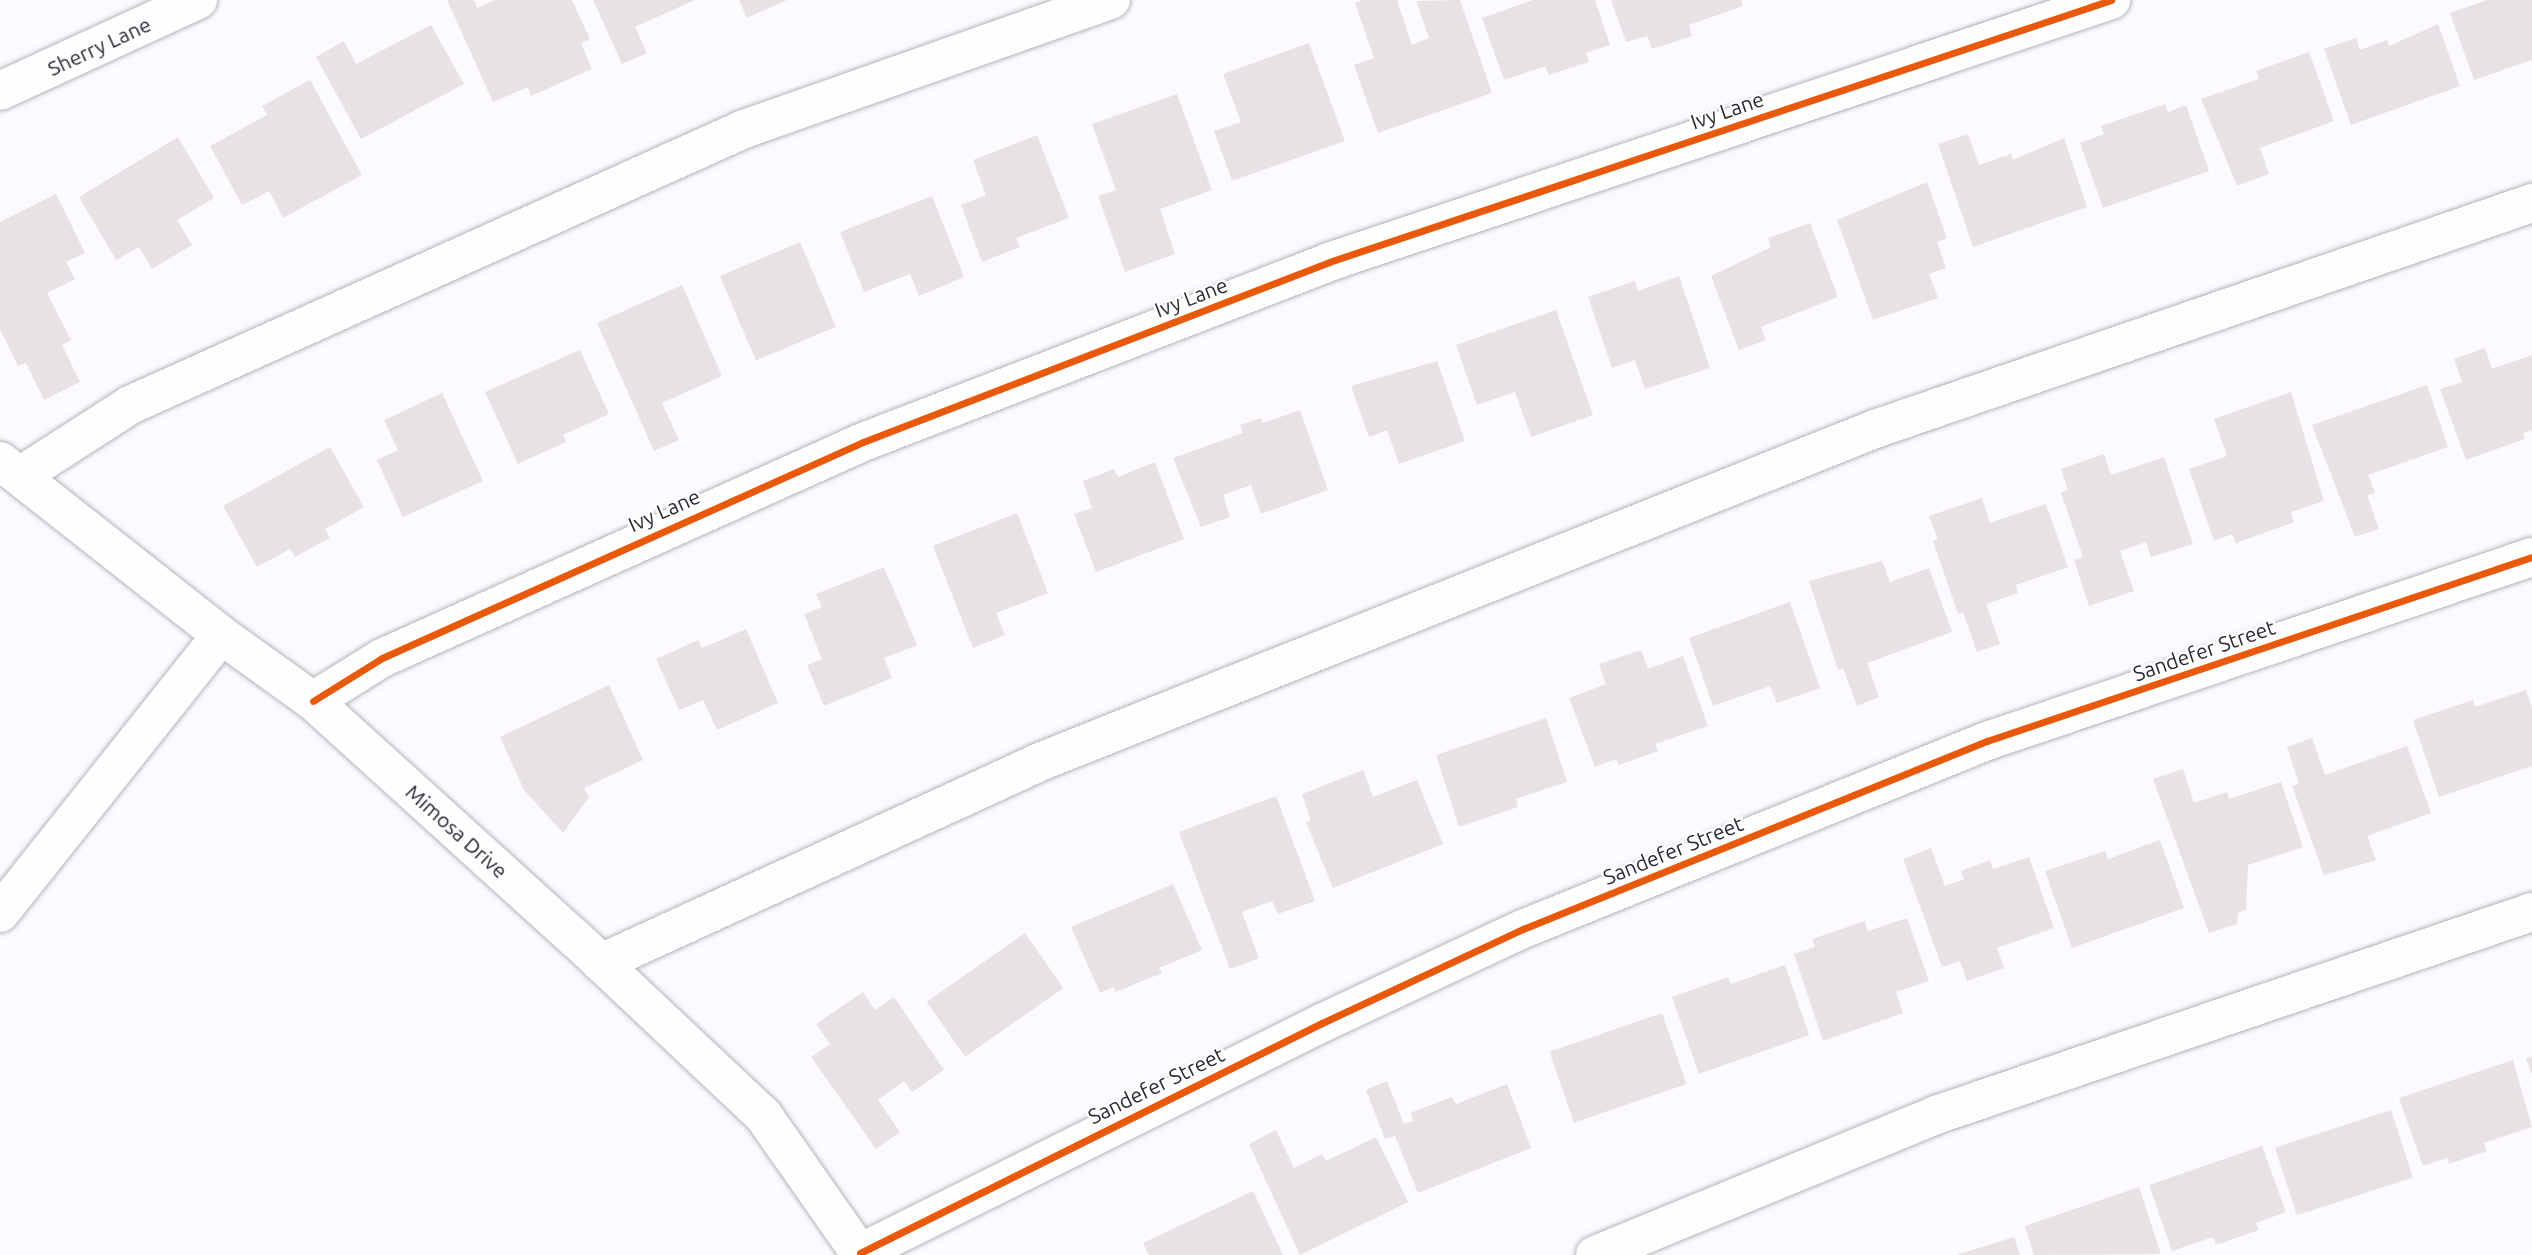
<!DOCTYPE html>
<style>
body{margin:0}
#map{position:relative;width:2532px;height:1255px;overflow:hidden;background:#fcfafe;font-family:Ubuntu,sans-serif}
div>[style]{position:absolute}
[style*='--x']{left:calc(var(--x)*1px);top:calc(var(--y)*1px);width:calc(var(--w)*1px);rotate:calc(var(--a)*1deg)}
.building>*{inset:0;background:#e7e2e4;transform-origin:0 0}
.roads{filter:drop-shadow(0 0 2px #b6b3ba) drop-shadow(0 0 2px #b6b3ba)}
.minor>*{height:38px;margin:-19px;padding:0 19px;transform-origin:19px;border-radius:19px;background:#fffeff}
.cycleway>*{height:7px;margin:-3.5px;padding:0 3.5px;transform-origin:3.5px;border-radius:3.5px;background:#e8590c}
span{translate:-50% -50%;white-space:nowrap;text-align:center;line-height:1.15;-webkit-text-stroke:5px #fff;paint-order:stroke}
.street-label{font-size:21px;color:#2d2733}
</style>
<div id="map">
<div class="building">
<div style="clip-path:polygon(447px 0,474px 0,477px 8px,495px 0,572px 0,590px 39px,581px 43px,592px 69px,531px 96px,528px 87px,493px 102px)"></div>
<div style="clip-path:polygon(593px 0,695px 0,635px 27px,647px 53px,622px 64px)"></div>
<div style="clip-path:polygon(739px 0,787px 0,747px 18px)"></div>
<div style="clip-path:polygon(1362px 0,1397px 0,1412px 45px,1429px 38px,1416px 1px,1460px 0,1492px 93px,1378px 133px,1354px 65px,1374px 58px,1355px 3px)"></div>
<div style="clip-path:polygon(1533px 0,1595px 0,1610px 45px,1586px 53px,1589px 62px,1549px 75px,1545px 66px,1504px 80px,1482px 18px)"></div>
<div style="clip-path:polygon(1611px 0,1741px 0,1743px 6px,1689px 25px,1692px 36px,1652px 49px,1647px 36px,1626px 42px)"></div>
<div style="clip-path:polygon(2487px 0,2532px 0,2532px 60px,2474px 80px,2450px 13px)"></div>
<div style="clip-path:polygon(2438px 24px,2460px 86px,2351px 125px,2324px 49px,2356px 38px,2360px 50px,2387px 40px,2389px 46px)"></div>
<div style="clip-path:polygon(431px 25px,464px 84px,361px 139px,316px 57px,344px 41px,356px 64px)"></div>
<div style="clip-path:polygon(1309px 43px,1345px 141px,1232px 181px,1214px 131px,1241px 122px,1223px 74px)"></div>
<div style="clip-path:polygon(2309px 52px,2334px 121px,2260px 148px,2269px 174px,2237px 186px,2201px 99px,2259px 79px,2256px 71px)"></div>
<div style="clip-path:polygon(310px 80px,362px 175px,283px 218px,269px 191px,242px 205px,210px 146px,267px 115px,262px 106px)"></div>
<div style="clip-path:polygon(1177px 94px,1212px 190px,1160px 209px,1175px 254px,1125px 272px,1098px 196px,1116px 190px,1092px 124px)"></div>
<div style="clip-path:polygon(2165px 104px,2168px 112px,2186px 105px,2209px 171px,2103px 208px,2080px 143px,2104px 134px,2101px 126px)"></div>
<div style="clip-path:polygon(1968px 134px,1979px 165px,2011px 154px,2013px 160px,2064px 138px,2087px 207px,1973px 247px,1938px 144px)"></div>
<div style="clip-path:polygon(1037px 135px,1069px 218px,1016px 238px,1020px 247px,982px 262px,961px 205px,986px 195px,973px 160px)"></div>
<div style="clip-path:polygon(178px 137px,214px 198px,177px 220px,192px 245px,152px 269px,139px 247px,116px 260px,79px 197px)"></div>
<div style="clip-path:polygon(1927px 182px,1947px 238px,1937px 242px,1946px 268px,1929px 274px,1938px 298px,1873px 320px,1837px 220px)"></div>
<div style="clip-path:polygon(56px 194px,85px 253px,66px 262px,75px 279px,47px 293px,71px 340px,62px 345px,80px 382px,44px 400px,26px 363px,18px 366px,0 329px,0 222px)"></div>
<div style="clip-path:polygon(932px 196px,964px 277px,919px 296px,910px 274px,864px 292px,840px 232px)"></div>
<div style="clip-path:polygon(1810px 223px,1838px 297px,1761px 327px,1766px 340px,1739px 350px,1711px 276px,1771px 247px,1768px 238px)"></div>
<div style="left:800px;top:242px;width:92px;height:87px;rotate:67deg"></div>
<div style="clip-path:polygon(1679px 276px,1710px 368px,1645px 389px,1635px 360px,1612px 368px,1588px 297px,1635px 281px,1638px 291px)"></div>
<div style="clip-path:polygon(682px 285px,722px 376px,662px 403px,679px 440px,654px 451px,597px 323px)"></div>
<div style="clip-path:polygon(1556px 310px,1593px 415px,1531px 437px,1515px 392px,1477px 405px,1456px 345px)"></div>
<div style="clip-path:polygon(2485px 348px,2492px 369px,2532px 355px,2532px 430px,2523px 433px,2525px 439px,2466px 460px,2440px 389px,2462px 382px,2454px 359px)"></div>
<div style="clip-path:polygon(580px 350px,609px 414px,563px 435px,566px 442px,518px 464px,485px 392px)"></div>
<div style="clip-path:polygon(1437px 361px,1465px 441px,1399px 464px,1387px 430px,1369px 437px,1351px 386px)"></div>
<div style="clip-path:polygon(2427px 385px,2448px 447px,2368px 475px,2375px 493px,2367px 495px,2379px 529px,2355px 537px,2312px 425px)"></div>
<div style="clip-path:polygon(2291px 392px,2324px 501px,2291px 512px,2294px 522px,2236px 543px,2232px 534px,2214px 541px,2189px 469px,2227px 456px,2214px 419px)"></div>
<div style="clip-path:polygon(442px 393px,483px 481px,403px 517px,377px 460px,398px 450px,384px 420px)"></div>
<div style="clip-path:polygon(1300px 410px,1328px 490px,1261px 514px,1251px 485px,1223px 495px,1230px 517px,1201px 527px,1173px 458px,1243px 433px,1240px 425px,1261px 418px,1263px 423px)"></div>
<div style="clip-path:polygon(330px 447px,364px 507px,325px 529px,330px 538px,295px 557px,290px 549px,257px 567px,223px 506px)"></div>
<div style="clip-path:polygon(2104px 454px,2111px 475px,2164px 457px,2193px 544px,2151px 557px,2146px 542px,2120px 551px,2134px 591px,2089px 606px,2074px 560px,2083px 557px,2061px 493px,2068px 490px,2061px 469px)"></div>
<div style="clip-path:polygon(1155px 462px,1184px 539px,1096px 572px,1074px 514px,1092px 508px,1083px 481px,1114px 469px,1118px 477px)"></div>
<div style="clip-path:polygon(1982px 498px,1990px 523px,2046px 504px,2068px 567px,2016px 585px,2018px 593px,1986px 604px,2000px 644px,1977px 652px,1963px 612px,1958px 614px,1933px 541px,1938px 539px,1929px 516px)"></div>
<div style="clip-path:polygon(1017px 513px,1048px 593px,996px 613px,1005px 635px,973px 648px,933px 546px)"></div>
<div style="clip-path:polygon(1882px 561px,1890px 582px,1929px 568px,1952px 632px,1867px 663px,1879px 697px,1857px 706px,1843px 668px,1838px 670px,1809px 581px)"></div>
<div style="clip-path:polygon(884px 567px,917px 645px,884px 658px,892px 678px,824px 706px,807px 665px,822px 659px,804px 614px,822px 607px,816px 594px)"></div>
<div style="clip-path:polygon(1790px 602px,1820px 688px,1777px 703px,1770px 686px,1713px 706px,1689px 638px)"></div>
<div style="clip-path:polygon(746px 629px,778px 703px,717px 730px,703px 700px,679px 710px,656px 659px,698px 640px,702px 648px)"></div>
<div style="clip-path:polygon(1641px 650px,1648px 669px,1683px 656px,1708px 726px,1655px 744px,1658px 751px,1619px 765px,1616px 759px,1595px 767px,1569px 698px,1606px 684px,1599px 664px)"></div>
<div style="clip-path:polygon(609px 685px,643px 760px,584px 788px,589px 797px,563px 833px,524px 790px,500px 737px)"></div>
<div style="clip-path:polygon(2526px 690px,2532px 708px,2532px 766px,2439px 797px,2413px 720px,2473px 700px,2475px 707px)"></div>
<div style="clip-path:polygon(1546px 718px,1567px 782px,1516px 799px,1518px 807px,1459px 827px,1436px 755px)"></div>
<div style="clip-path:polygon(2312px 738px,2325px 775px,2407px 746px,2431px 813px,2367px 836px,2376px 860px,2324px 875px,2292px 786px,2299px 784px,2287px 747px)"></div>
<div style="clip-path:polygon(2183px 769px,2194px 803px,2227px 792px,2229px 799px,2281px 782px,2303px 847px,2248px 865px,2246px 910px,2238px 913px,2237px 924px,2209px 933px,2153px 779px)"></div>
<div style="clip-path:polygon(1363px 770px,1373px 797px,1417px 780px,1443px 844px,1333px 888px,1306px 822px,1311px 820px,1302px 794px)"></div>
<div style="clip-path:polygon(1276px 796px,1315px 901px,1278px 914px,1272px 901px,1242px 912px,1259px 958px,1230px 969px,1179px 832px)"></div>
<div style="clip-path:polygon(2160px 840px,2184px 908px,2072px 948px,2045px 871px,2105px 851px,2108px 859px)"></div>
<div style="clip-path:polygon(1931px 848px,1945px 886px,1964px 879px,1961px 871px,1990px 860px,1993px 869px,2029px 857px,2054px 928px,1997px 948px,2004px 968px,1967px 981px,1960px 961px,1942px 967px,1903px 859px)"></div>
<div style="clip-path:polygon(1173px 884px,1202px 950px,1159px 968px,1162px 973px,1116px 992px,1114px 987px,1100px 993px,1071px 927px)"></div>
<div style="clip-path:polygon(1907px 918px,1929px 981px,1896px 992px,1903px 1013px,1823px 1041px,1794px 954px,1815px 947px,1812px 939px,1865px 921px,1868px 931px)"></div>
<div style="left:1025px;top:933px;width:67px;height:120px;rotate:55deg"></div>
<div style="clip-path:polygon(1785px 965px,1809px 1035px,1699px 1074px,1672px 997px,1728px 977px,1731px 984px)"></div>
<div style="clip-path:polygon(863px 992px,875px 1010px,894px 997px,944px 1070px,912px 1092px,904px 1081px,878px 1100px,900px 1132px,876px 1149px,811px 1057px,830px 1044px,816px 1024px)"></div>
<div style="left:1662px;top:1013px;width:75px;height:119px;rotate:71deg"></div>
<div style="clip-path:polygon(2532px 1056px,2532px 1075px,2526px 1058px)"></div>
<div style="clip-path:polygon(2513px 1060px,2532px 1127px,2484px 1143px,2487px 1151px,2449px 1164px,2447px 1158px,2423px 1166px,2399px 1098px)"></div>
<div style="clip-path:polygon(1387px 1081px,1404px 1124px,1414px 1121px,1410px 1113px,1452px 1097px,1456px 1104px,1507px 1084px,1531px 1148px,1418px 1193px,1395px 1136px,1385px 1139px,1366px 1090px)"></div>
<div style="left:2391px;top:1110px;width:71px;height:122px;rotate:72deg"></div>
<div style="clip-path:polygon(1276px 1130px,1294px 1168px,1322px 1154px,1326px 1161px,1376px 1137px,1408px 1202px,1300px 1255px,1249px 1144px)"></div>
<div style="clip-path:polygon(2262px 1146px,2286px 1212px,2256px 1223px,2259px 1230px,2216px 1245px,2213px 1237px,2172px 1251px,2149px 1185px)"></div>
<div style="clip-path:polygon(2139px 1187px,2161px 1254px,2034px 1255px,2025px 1226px)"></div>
<div style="clip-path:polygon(1253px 1191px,1283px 1255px,1149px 1255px,1143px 1243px)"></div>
<div style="clip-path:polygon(2014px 1237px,2020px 1255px,1959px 1255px,1959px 1254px)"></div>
</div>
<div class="roads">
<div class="minor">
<div style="--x:0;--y:91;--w:218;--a:-24.7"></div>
<div style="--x:0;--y:461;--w:281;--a:38.2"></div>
<div style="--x:221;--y:635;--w:113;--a:35.7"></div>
<div style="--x:313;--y:701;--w:356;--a:42.2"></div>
<div style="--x:577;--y:940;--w:255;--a:43.3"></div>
<div style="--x:763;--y:1115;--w:171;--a:55"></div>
<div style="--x:20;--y:476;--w:131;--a:-32.8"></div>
<div style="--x:130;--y:405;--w:673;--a:-24.2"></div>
<div style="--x:744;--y:129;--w:389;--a:-19.4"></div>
<div style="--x:313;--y:701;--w:81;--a:-31.9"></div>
<div style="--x:382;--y:658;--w:527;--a:-24.18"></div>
<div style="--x:863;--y:442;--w:500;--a:-21.1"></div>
<div style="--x:1329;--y:262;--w:825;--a:-18.52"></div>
<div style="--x:0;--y:913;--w:355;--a:-51.5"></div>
<div style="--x:601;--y:963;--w:480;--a:-24.6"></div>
<div style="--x:1037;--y:763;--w:902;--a:-21.73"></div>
<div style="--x:1875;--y:429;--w:695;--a:-18.98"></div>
<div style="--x:860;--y:1253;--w:516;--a:-26.47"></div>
<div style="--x:1322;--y:1023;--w:222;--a:-25.1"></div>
<div style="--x:1523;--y:929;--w:501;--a:-22.06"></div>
<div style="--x:1987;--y:741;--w:575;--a:-18.66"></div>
<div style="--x:1595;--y:1255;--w:369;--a:-22.3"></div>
<div style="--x:1936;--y:1115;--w:630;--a:-18.81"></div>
</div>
</div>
<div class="cycleway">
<div style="--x:313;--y:701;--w:81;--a:-31.9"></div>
<div style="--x:382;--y:658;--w:527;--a:-24.18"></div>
<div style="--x:863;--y:442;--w:500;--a:-21.1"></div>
<div style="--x:1329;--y:262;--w:825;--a:-18.52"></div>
<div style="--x:860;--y:1253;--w:516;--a:-26.47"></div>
<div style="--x:1322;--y:1023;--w:222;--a:-25.1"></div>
<div style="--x:1523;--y:929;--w:501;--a:-22.06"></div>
<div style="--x:1987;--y:741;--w:575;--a:-18.66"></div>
</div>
<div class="street-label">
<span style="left:99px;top:46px;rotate:-25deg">Sherry Lane</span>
<span style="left:1727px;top:110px;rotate:-19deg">Ivy Lane</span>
<span style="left:1191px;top:297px;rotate:-21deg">Ivy Lane</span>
<span style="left:664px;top:510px;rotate:-24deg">Ivy Lane</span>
<span style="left:2204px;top:650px;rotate:-19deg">Sandefer Street</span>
<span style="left:457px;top:831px;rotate:42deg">Mimosa Drive</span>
<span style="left:1673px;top:850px;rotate:-22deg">Sandefer Street</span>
<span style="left:1156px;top:1085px;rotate:-26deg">Sandefer Street</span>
</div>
</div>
